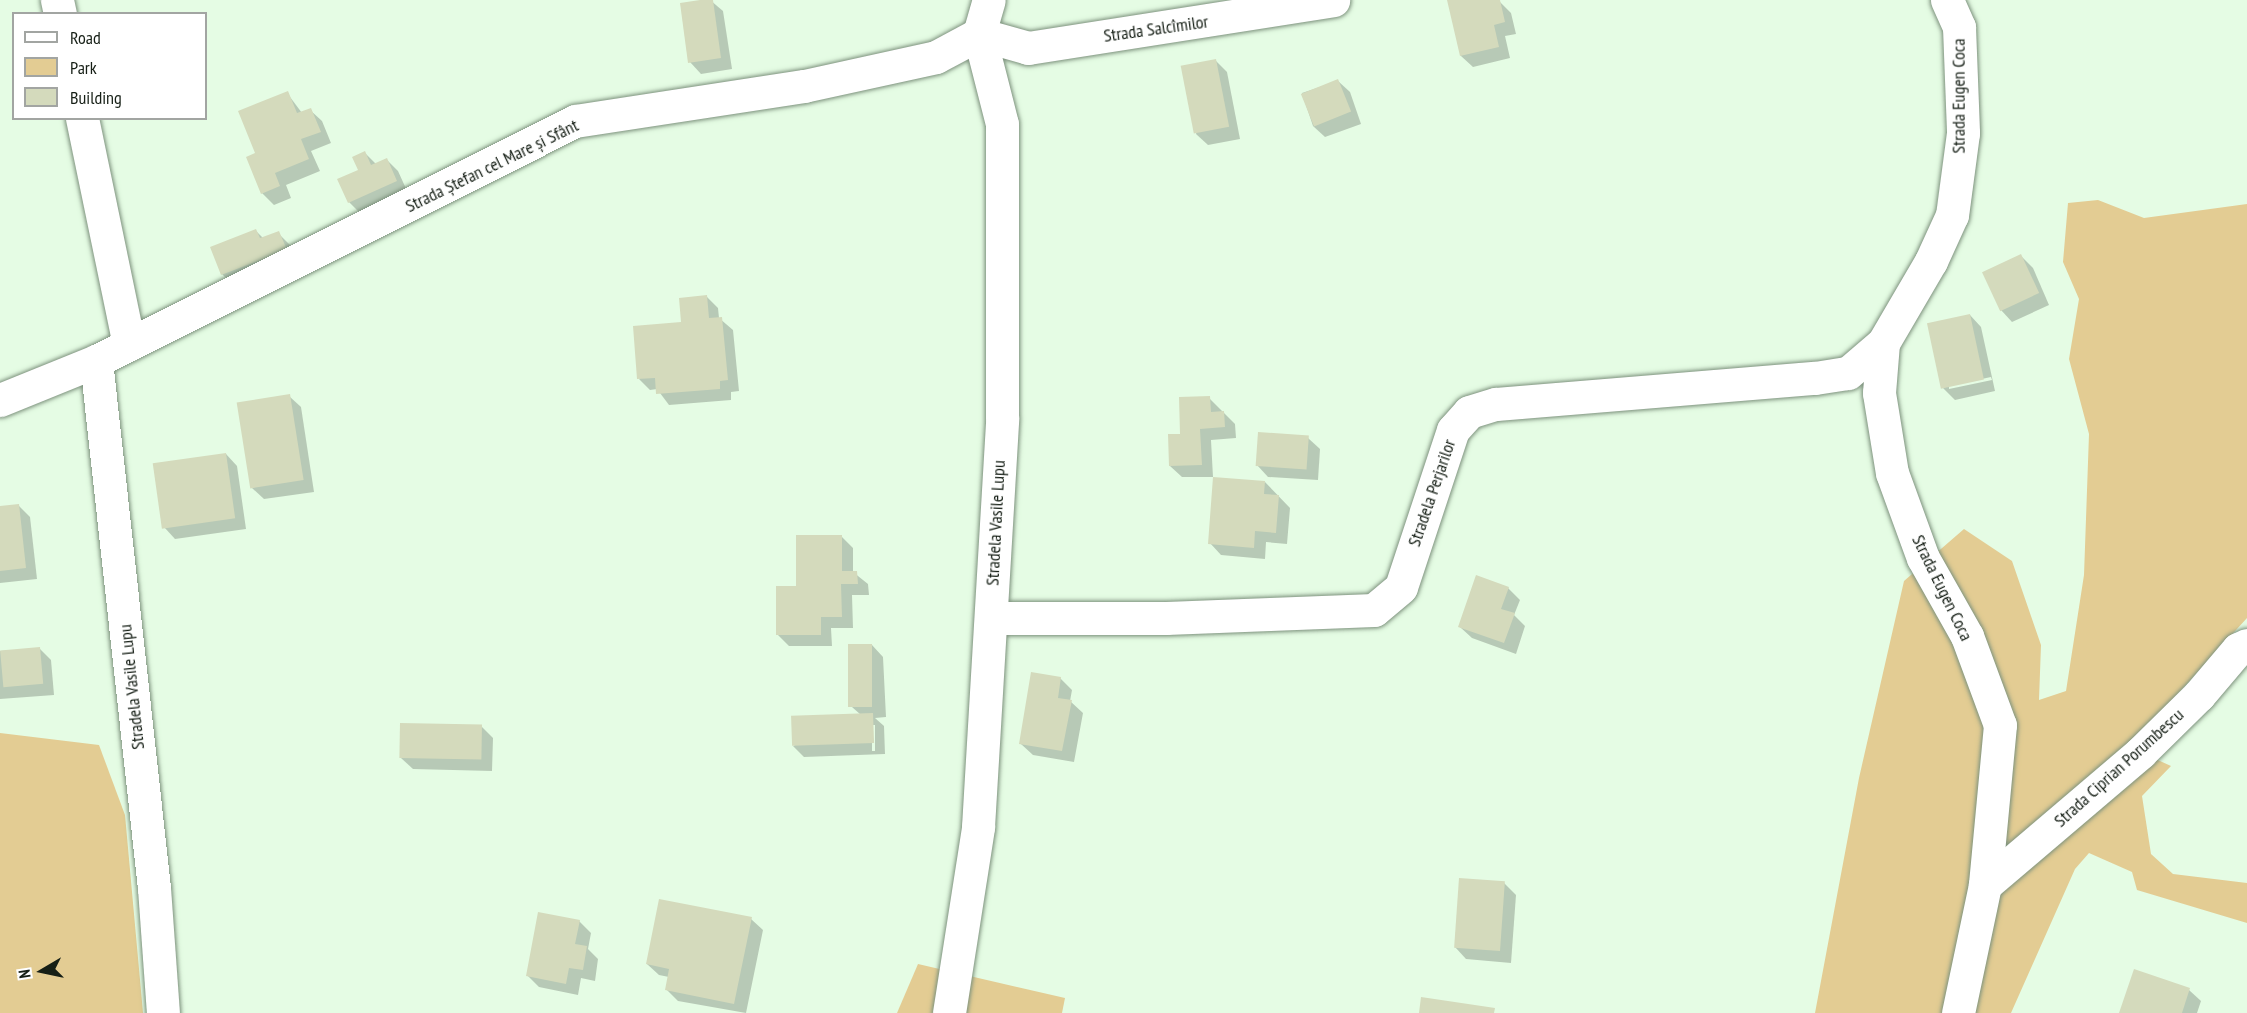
<!DOCTYPE html>
<meta charset="utf-8">
<style>
body{margin:0}
#map{position:relative;width:2247px;height:1013px;overflow:hidden;background:#e5fce4;font-family:"PT Sans Narrow",sans-serif}
div>[style]{position:absolute}
[style*='--x']{left:calc(var(--x)*1px);top:calc(var(--y)*1px);width:calc(var(--w)*1px);rotate:calc(var(--a)*1deg)}
.green>*{inset:0;background:#e3cc93}
.shadow>*{inset:0;background:#0003}
.building>*{inset:0;background:#d4dabc;transform-origin:0 0}
.roads{filter:drop-shadow(0 0 2px #7d927d) drop-shadow(0 0 2px #7d927d)}
.minor>*{height:33px;margin:-16.5px;padding:0 16.5px;transform-origin:16.5px;border-radius:16.5px;background:#fff}
span{translate:-50% -50%;white-space:nowrap;text-align:center;line-height:1.15;-webkit-text-stroke:6px #fff;paint-order:stroke}
.street-label{font-size:18px;color:#161f16}
.legend{position:absolute;left:12px;top:12px;width:195px;height:108px;box-sizing:border-box;background:#fff;border:2px solid #a2a5a2;margin:0;padding:8px 10px;list-style:none;font-size:18px;color:#161f16}
.legend li{display:flex;align-items:center;gap:12px;height:30px}
.legend b{width:30px;border:2px solid #a2a5a2}
.north{position:absolute;left:12px;top:941px;width:60px;height:60px;-webkit-text-stroke:4px #fff;paint-order:stroke;rotate:261deg;font-size:16px;font-weight:700;line-height:24px;text-align:center;color:#161f16}
.north::after{content:'';display:block;margin:auto;width:21px;height:27px;background:#161f16;clip-path:polygon(50% 0,100% 100%,50% 72%,0 100%)}
</style>
<div id="map">
<div class="green">
<div style="clip-path:polygon(2098px 200px,2144px 218px,2247px 204px,2247px 618px,2129px 747px,2171px 766px,2142px 796px,2151px 854px,2173px 874px,2247px 883px,2247px 923px,2137px 890px,2132px 872px,2089px 853px,2075px 869px,2011px 1013px,1815px 1013px,1859px 778px,1904px 581px,1964px 529px,2012px 561px,2041px 645px,2039px 700px,2066px 691px,2084px 575px,2089px 434px,2069px 359px,2079px 299px,2063px 262px,2068px 203px)"></div>
<div style="clip-path:polygon(0 733px,99px 745px,125px 815px,143px 1013px,0 1013px)"></div>
<div style="clip-path:polygon(918px 964px,1065px 998px,1062px 1013px,897px 1013px)"></div>
</div>
<div class="shadow">
<div style="clip-path:polygon(710px 0,723px 11px,732px 69px,701px 74px,690px 62px)"></div>
<div style="clip-path:polygon(1449px 0,1499px 1px,1511px 13px,1516px 34px,1505px 36px,1510px 58px,1473px 67px,1461px 56px)"></div>
<div style="clip-path:polygon(1215px 60px,1227px 72px,1240px 139px,1208px 145px,1196px 134px)"></div>
<div style="clip-path:polygon(1338px 81px,1350px 92px,1361px 124px,1325px 137px,1313px 126px,1302px 93px)"></div>
<div style="clip-path:polygon(287px 93px,302px 113px,310px 110px,322px 121px,331px 143px,311px 151px,320px 171px,286px 185px,291px 198px,274px 205px,262px 193px)"></div>
<div style="clip-path:polygon(365px 153px,376px 164px,386px 159px,398px 171px,408px 193px,361px 214px,349px 202px)"></div>
<div style="clip-path:polygon(256px 231px,264px 239px,278px 233px,290px 245px,297px 261px,234px 286px,222px 274px)"></div>
<div style="clip-path:polygon(2021px 256px,2033px 268px,2049px 305px,2012px 322px,2001px 310px)"></div>
<div style="clip-path:polygon(707px 297px,718px 308px,719px 318px,733px 330px,739px 391px,731px 392px,731px 400px,669px 405px,657px 389px,650px 390px,639px 379px)"></div>
<div style="clip-path:polygon(evenodd,1970px 315px,1981px 327px,1995px 391px,1955px 400px,1943px 388px,1970px 315px,1991px 377px,1992px 380px,1949px 389px,1949px 386px,1991px 377px)"></div>
<div style="clip-path:polygon(289px 396px,301px 407px,314px 492px,264px 499px,252px 488px)"></div>
<div style="clip-path:polygon(1209px 398px,1235px 424px,1236px 438px,1211px 440px,1213px 477px,1182px 477px,1170px 466px)"></div>
<div style="clip-path:polygon(1308px 438px,1320px 449px,1318px 480px,1268px 477px,1257px 465px)"></div>
<div style="clip-path:polygon(226px 454px,237px 466px,246px 529px,175px 539px,164px 527px)"></div>
<div style="clip-path:polygon(1265px 482px,1290px 508px,1287px 544px,1266px 542px,1265px 559px,1221px 555px,1210px 543px)"></div>
<div style="clip-path:polygon(19px 506px,30px 517px,37px 579px,0 583px,0 508px)"></div>
<div style="clip-path:polygon(842px 537px,853px 548px,853px 572px,868px 584px,869px 595px,852px 595px,853px 628px,831px 628px,832px 646px,789px 646px,777px 634px,797px 588px)"></div>
<div style="clip-path:polygon(1508px 588px,1520px 600px,1514px 615px,1525px 626px,1516px 654px,1472px 638px,1460px 627px)"></div>
<div style="clip-path:polygon(evenodd,872px 645px,883px 657px,886px 717px,875px 718px,884px 726px,885px 754px,804px 757px,793px 746px,861px 715px,852px 707px,872px 645px,872px 725px,875px 725px,875px 751px,872px 751px,872px 725px)"></div>
<div style="clip-path:polygon(40px 649px,51px 660px,54px 695px,0 699px,0 651px)"></div>
<div style="clip-path:polygon(1060px 678px,1072px 690px,1070px 701px,1083px 713px,1074px 762px,1033px 755px,1021px 744px)"></div>
<div style="clip-path:polygon(481px 726px,493px 738px,492px 771px,413px 769px,401px 758px)"></div>
<div style="clip-path:polygon(1504px 883px,1516px 895px,1511px 963px,1466px 959px,1455px 947px)"></div>
<div style="clip-path:polygon(751px 919px,763px 930px,746px 1013px,678px 1001px,666px 989px,669px 977px,659px 975px,647px 964px)"></div>
<div style="clip-path:polygon(579px 921px,591px 933px,588px 949px,598px 959px,595px 981px,581px 978px,578px 995px,539px 987px,527px 975px)"></div>
<div style="clip-path:polygon(2189px 990px,2201px 1001px,2197px 1013px,2120px 1013px)"></div>
</div>
<div class="building">
<div style="clip-path:polygon(700px 0,713px 0,721px 58px,688px 63px,680px 3px)"></div>
<div style="clip-path:polygon(1447px 0,1500px 0,1505px 22px,1494px 25px,1499px 47px,1460px 56px)"></div>
<div style="left:1216px;top:59px;width:69px;height:36px;rotate:79deg"></div>
<div style="left:1338px;top:79px;width:35px;height:40px;rotate:68deg"></div>
<div style="clip-path:polygon(288px 91px,297px 113px,311px 108px,321px 132px,301px 139px,309px 159px,275px 173px,280px 186px,261px 194px,246px 157px,255px 153px,238px 111px)"></div>
<div style="clip-path:polygon(365px 151px,371px 165px,387px 158px,397px 181px,348px 203px,337px 179px,358px 170px,352px 157px)"></div>
<div style="clip-path:polygon(256px 229px,260px 238px,279px 231px,287px 250px,221px 275px,210px 247px)"></div>
<div style="left:2021px;top:254px;width:43px;height:43px;rotate:65deg"></div>
<div style="clip-path:polygon(707px 295px,709px 318px,722px 317px,728px 380px,720px 381px,720px 389px,656px 394px,655px 378px,637px 379px,633px 326px,681px 322px,679px 298px)"></div>
<div style="left:1970px;top:314px;width:67px;height:44px;rotate:78deg"></div>
<div style="left:290px;top:394px;width:87px;height:54px;rotate:81deg"></div>
<div style="clip-path:polygon(1210px 396px,1211px 412px,1224px 411px,1225px 427px,1200px 429px,1202px 465px,1169px 466px,1168px 434px,1180px 434px,1179px 397px)"></div>
<div style="left:1258px;top:432px;width:51px;height:34px;rotate:4deg"></div>
<div style="left:226px;top:453px;width:66px;height:74px;rotate:82deg"></div>
<div style="clip-path:polygon(1213px 477px,1265px 481px,1264px 494px,1279px 495px,1276px 533px,1255px 531px,1254px 548px,1208px 544px)"></div>
<div style="clip-path:polygon(19px 504px,26px 568px,0 571px,0 506px)"></div>
<div style="clip-path:polygon(796px 535px,842px 535px,842px 571px,857px 571px,858px 584px,841px 584px,842px 617px,821px 617px,821px 635px,776px 635px,776px 586px,796px 586px)"></div>
<div style="clip-path:polygon(1476px 575px,1509px 587px,1501px 609px,1515px 613px,1504px 643px,1458px 627px)"></div>
<div style="left:848px;top:644px;width:24px;height:63px"></div>
<div style="left:40px;top:647px;width:37px;height:40px;rotate:85deg"></div>
<div style="clip-path:polygon(1031px 672px,1061px 677px,1058px 698px,1072px 700px,1062px 751px,1019px 744px)"></div>
<div style="left:873px;top:713px;width:30px;height:82px;rotate:88deg"></div>
<div style="left:400px;top:723px;width:82px;height:35px;rotate:1deg"></div>
<div style="left:1459px;top:878px;width:46px;height:70px;rotate:4deg"></div>
<div style="clip-path:polygon(659px 899px,752px 917px,734px 1004px,665px 990px,669px 969px,646px 964px)"></div>
<div style="clip-path:polygon(538px 912px,580px 920px,575px 944px,587px 946px,583px 970px,569px 968px,566px 984px,526px 976px)"></div>
<div style="clip-path:polygon(2134px 969px,2190px 988px,2182px 1013px,2119px 1013px)"></div>
<div style="clip-path:polygon(1421px 997px,1495px 1008px,1494px 1013px,1419px 1013px)"></div>
</div>
<div class="roads">
<div class="minor">
<div style="--x:57;--y:0;--w:14;--a:78"></div>
<div style="--x:1947;--y:0;--w:30;--a:66"></div>
<div style="--x:1959;--y:27;--w:106;--a:87.8"></div>
<div style="--x:1963;--y:133;--w:83;--a:97.6"></div>
<div style="--x:1952;--y:215;--w:51;--a:114.5"></div>
<div style="--x:1931;--y:261;--w:95;--a:120.3"></div>
<div style="--x:1883;--y:343;--w:50;--a:94.6"></div>
<div style="--x:1879;--y:393;--w:81;--a:80.8"></div>
<div style="--x:1892;--y:473;--w:90;--a:70"></div>
<div style="--x:1923;--y:558;--w:90;--a:60.6"></div>
<div style="--x:1967;--y:636;--w:95;--a:69.7"></div>
<div style="--x:2000;--y:725;--w:161;--a:95.4"></div>
<div style="--x:1985;--y:885;--w:131;--a:101.9"></div>
<div style="--x:979;--y:34;--w:51;--a:15.9"></div>
<div style="--x:1028;--y:48;--w:309;--a:-8.9"></div>
<div style="--x:82;--y:118;--w:231;--a:78.3"></div>
<div style="--x:96;--y:361;--w:530;--a:83.72"></div>
<div style="--x:154;--y:888;--w:125;--a:85.9"></div>
<div style="--x:0;--y:400;--w:104;--a:-22.1"></div>
<div style="--x:96;--y:361;--w:536;--a:-26.61"></div>
<div style="--x:575;--y:121;--w:232;--a:-8.7"></div>
<div style="--x:804;--y:86;--w:135;--a:-12.4"></div>
<div style="--x:936;--y:57;--w:49;--a:-28.1"></div>
<div style="--x:979;--y:34;--w:35;--a:-74"></div>
<div style="--x:991;--y:618;--w:175;--a:0"></div>
<div style="--x:1166;--y:618;--w:208;--a:-2.2"></div>
<div style="--x:1374;--y:610;--w:35;--a:-40"></div>
<div style="--x:1401;--y:587;--w:165;--a:-71.7"></div>
<div style="--x:1453;--y:430;--w:24;--a:-48"></div>
<div style="--x:1469;--y:412;--w:28;--a:-17"></div>
<div style="--x:1496;--y:404;--w:320;--a:-4.7"></div>
<div style="--x:1815;--y:378;--w:33;--a:-9"></div>
<div style="--x:1848;--y:373;--w:46;--a:-40.6"></div>
<div style="--x:1985;--y:885;--w:204;--a:-40.4"></div>
<div style="--x:2140;--y:753;--w:83;--a:-44.5"></div>
<div style="--x:2199;--y:695;--w:60;--a:-49.7"></div>
<div style="--x:2238;--y:649;--w:10;--a:-24"></div>
<div style="--x:949;--y:1013;--w:188;--a:-81.1"></div>
<div style="--x:978;--y:827;--w:410;--a:-86.6"></div>
<div style="--x:1002;--y:418;--w:294;--a:-90"></div>
<div style="--x:1002;--y:124;--w:93;--a:-104.3"></div>
</div>
</div>
<div class="street-label">
<span style="left:1156px;top:29px;rotate:-8deg">Strada Salcîmilor</span>
<span style="left:1959px;top:96px;rotate:-90deg">Strada Eugen Coca</span>
<span style="left:492px;top:166px;rotate:-26deg">Strada Ștefan cel Mare și Sfânt</span>
<span style="left:1432px;top:493px;rotate:-71deg">Stradela Perjarilor</span>
<span style="left:996px;top:523px;rotate:-87deg">Stradela Vasile Lupu</span>
<span style="left:1942px;top:588px;rotate:64deg">Strada Eugen Coca</span>
<span style="left:132px;top:687px;rotate:-96deg">Stradela Vasile Lupu</span>
<span style="left:2119px;top:768px;rotate:-42deg">Strada Ciprian Porumbescu</span>
</div>
<ul class="legend">
<li><b style="height:8px;background:#fff"></b>Road</li>
<li><b style="height:16px;background:#e3cc93"></b>Park</li>
<li><b style="height:16px;background:#d4dabc"></b>Building</li>
</ul>
<div class="north">N</div>
</div>
